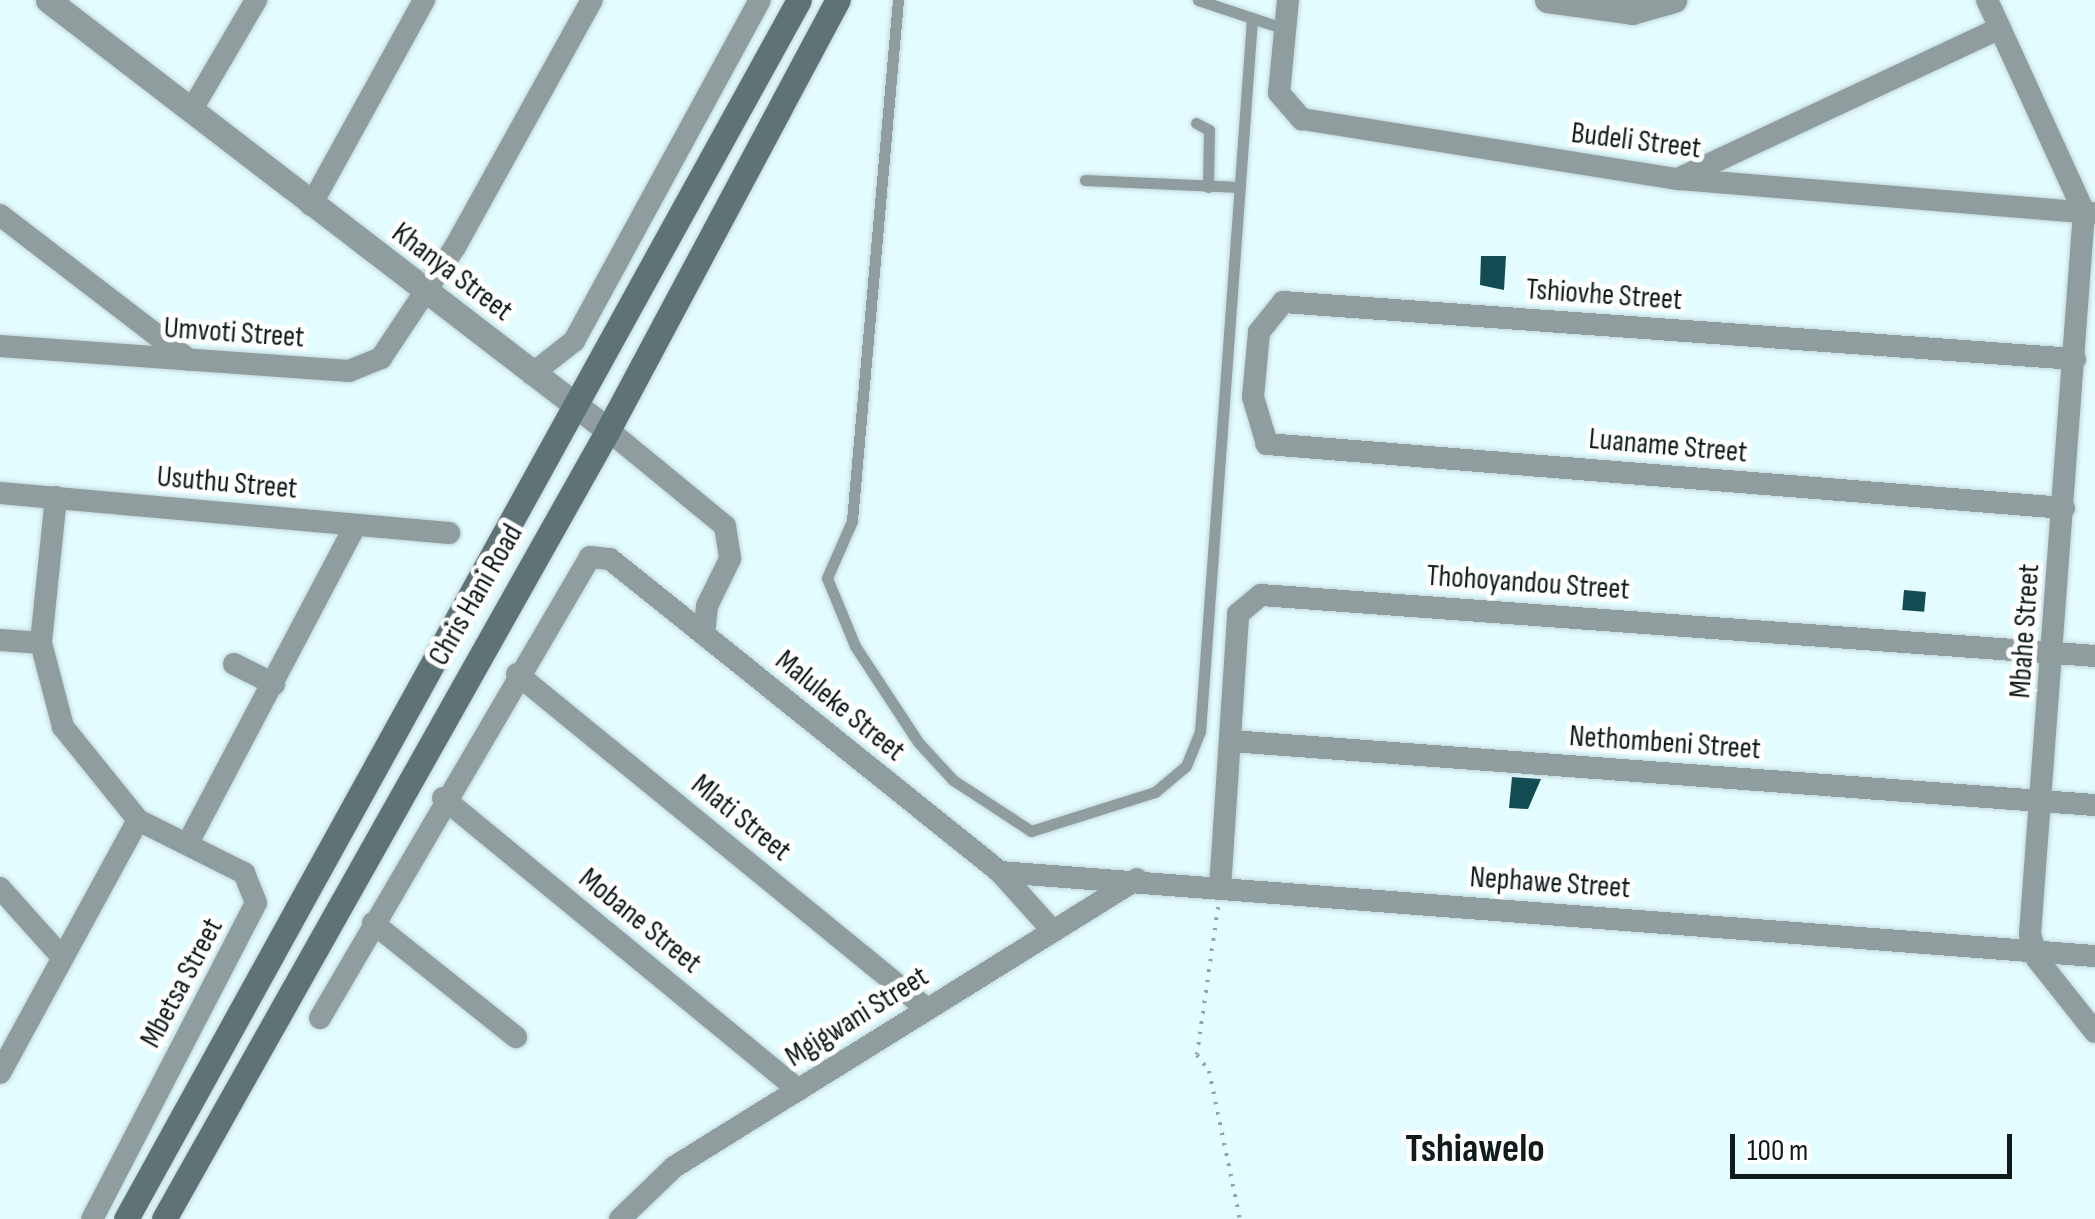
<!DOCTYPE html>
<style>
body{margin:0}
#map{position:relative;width:2095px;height:1219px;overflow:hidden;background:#e3fcff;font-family:"Sofia Sans Condensed",sans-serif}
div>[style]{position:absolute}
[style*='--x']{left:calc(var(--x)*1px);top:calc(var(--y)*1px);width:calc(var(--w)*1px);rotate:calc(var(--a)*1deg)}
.building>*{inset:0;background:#114c53;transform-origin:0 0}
.path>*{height:4px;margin-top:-2px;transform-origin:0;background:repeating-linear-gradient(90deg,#90a4a6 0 2.5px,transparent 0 10.5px)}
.roads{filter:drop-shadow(0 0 2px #c1d8db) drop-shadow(0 0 2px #c1d8db)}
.service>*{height:11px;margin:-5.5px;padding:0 5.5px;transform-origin:5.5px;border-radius:5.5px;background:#909d9e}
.minor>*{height:22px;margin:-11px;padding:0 11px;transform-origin:11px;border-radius:11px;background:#909d9e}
.tertiary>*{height:25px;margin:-12.5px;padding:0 12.5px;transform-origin:12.5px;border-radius:12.5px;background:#909d9e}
.secondary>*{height:25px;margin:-12.5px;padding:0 12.5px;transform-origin:12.5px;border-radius:12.5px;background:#5f7275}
span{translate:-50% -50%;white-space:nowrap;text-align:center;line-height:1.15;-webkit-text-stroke:10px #fff;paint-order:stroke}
.street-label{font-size:30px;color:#101b1c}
.district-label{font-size:40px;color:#101b1c;font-weight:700}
.scale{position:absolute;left:1730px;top:1134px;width:282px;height:45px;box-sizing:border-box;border:5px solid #101b1c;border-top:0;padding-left:12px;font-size:30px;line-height:35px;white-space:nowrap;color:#101b1c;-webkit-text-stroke:8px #fff;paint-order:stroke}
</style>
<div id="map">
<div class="building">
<div style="clip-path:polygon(1481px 256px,1506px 256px,1504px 290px,1480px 285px)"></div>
<div style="left:1904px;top:590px;width:22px;height:20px;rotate:5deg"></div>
<div style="clip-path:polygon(1512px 777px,1541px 779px,1528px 809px,1509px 808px)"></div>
</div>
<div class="path">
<div style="--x:1218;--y:907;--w:149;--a:98.1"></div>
<div style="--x:1197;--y:1055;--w:20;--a:53"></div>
<div style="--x:1209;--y:1071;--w:151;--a:78.2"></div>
</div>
<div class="roads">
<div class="service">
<div style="--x:898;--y:0;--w:523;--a:95.05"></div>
<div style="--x:852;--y:521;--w:62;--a:113.7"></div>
<div style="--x:827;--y:578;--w:74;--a:67.6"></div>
<div style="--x:855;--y:646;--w:115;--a:56.7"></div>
<div style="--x:918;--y:742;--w:52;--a:47.4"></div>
<div style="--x:953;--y:780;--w:93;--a:33.2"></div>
<div style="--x:1031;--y:831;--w:130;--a:-17.5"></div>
<div style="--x:1155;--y:792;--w:40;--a:-40"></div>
<div style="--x:1186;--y:766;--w:37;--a:-68"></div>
<div style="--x:1200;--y:732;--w:716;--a:-85.83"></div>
<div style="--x:1198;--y:0;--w:92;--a:18.4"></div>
<div style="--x:1196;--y:123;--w:15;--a:28"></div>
<div style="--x:1209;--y:130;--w:57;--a:91"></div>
<div style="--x:1085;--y:180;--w:155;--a:2.6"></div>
</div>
<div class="minor">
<div style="--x:1288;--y:0;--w:93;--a:95.5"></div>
<div style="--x:1279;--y:93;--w:35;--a:49"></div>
<div style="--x:1302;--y:119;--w:381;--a:9.1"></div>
<div style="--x:1678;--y:179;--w:418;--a:4.7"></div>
<div style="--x:1987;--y:0;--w:233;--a:65.4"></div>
<div style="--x:2084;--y:212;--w:724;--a:94.28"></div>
<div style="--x:2030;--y:934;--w:26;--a:74"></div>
<div style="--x:2037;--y:959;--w:93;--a:51.5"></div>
<div style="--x:191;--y:111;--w:129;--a:-59.6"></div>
<div style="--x:1682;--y:177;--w:351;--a:-25.1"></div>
<div style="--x:311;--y:205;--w:234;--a:-61.1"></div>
<div style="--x:0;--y:215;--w:238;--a:37.5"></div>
<div style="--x:0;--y:346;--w:350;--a:4.1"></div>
<div style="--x:349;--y:371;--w:35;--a:-22"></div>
<div style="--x:381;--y:358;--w:133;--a:-56.3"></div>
<div style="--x:455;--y:247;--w:282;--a:-61"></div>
<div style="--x:532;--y:374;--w:53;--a:-38.2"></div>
<div style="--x:574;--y:341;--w:388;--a:-61.4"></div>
<div style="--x:608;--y:430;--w:151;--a:39.4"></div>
<div style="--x:725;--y:526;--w:33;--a:81"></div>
<div style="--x:730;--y:559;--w:52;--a:116.1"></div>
<div style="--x:707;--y:606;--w:28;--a:96"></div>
<div style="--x:0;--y:493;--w:451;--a:5.1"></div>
<div style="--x:56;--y:497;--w:147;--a:95.9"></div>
<div style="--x:41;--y:643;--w:87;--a:75.3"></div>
<div style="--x:63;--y:727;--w:119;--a:51.1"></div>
<div style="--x:138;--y:820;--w:119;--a:26.6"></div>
<div style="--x:244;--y:873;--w:32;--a:68"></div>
<div style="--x:256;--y:903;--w:356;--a:117.4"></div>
<div style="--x:2064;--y:508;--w:800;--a:-175.41"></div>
<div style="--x:1267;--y:444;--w:49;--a:-106.6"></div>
<div style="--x:1253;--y:397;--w:65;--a:-84.7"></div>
<div style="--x:1259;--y:332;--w:38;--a:-51"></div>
<div style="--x:1283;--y:302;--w:794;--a:4.12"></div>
<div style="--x:0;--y:640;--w:41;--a:4.2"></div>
<div style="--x:234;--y:664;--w:45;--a:26.6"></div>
<div style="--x:517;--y:674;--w:529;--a:39.25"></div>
<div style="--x:1231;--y:741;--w:866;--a:4.24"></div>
<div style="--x:443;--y:798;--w:460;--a:39.4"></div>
<div style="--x:189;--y:841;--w:356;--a:-62.2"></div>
<div style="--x:1000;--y:872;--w:1098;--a:4.39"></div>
<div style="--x:0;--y:888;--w:91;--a:48.1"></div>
<div style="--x:1220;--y:888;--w:275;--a:-86.2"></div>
<div style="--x:1238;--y:614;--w:30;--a:-40"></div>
<div style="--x:1261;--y:595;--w:836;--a:4.18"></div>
<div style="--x:373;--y:923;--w:183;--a:38.6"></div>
<div style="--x:320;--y:1018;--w:534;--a:-59.64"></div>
<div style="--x:590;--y:557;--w:20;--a:6"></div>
<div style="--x:610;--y:559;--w:500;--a:38.75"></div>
<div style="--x:1000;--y:872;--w:78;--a:48.1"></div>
<div style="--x:0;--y:1073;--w:288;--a:-61.4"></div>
<div style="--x:620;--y:1219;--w:75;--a:-43.9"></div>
<div style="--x:674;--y:1167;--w:545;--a:-31.88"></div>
</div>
<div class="tertiary">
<div style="--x:48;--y:0;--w:706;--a:37.52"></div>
<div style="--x:1547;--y:0;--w:86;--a:8"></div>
<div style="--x:1632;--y:12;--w:44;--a:-15.9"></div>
</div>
<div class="secondary">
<div style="--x:126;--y:1219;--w:1392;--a:-61.1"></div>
<div style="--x:164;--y:1219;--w:905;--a:-60.63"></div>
<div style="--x:608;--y:430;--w:488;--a:-61.9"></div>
</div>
</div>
<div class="street-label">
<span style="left:1636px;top:141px;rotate:7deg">Budeli Street</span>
<span style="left:452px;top:272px;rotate:37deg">Khanya Street</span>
<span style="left:1604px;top:295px;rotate:4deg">Tshiovhe Street</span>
<span style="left:234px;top:333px;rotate:4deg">Umvoti Street</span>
<span style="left:1668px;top:446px;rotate:5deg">Luaname Street</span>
<span style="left:227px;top:483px;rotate:5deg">Usuthu Street</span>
<span style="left:1528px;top:583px;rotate:4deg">Thohoyandou Street</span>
<span style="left:476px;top:595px;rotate:-60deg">Chris Hani Road</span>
<span style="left:2025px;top:631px;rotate:-86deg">Mbahe Street</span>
<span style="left:840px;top:706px;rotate:39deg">Maluleke Street</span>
<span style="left:1665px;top:743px;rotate:4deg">Nethombeni Street</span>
<span style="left:741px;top:818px;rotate:39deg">Mlati Street</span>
<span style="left:1550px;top:883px;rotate:4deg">Nephawe Street</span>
<span style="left:640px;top:921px;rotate:39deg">Mobane Street</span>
<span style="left:182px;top:983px;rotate:-62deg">Mbetsa Street</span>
<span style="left:857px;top:1017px;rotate:-32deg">Mgigwani Street</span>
</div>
<div class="district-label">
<span style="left:1475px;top:1149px">Tshiawelo</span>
</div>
<div class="scale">100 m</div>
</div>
